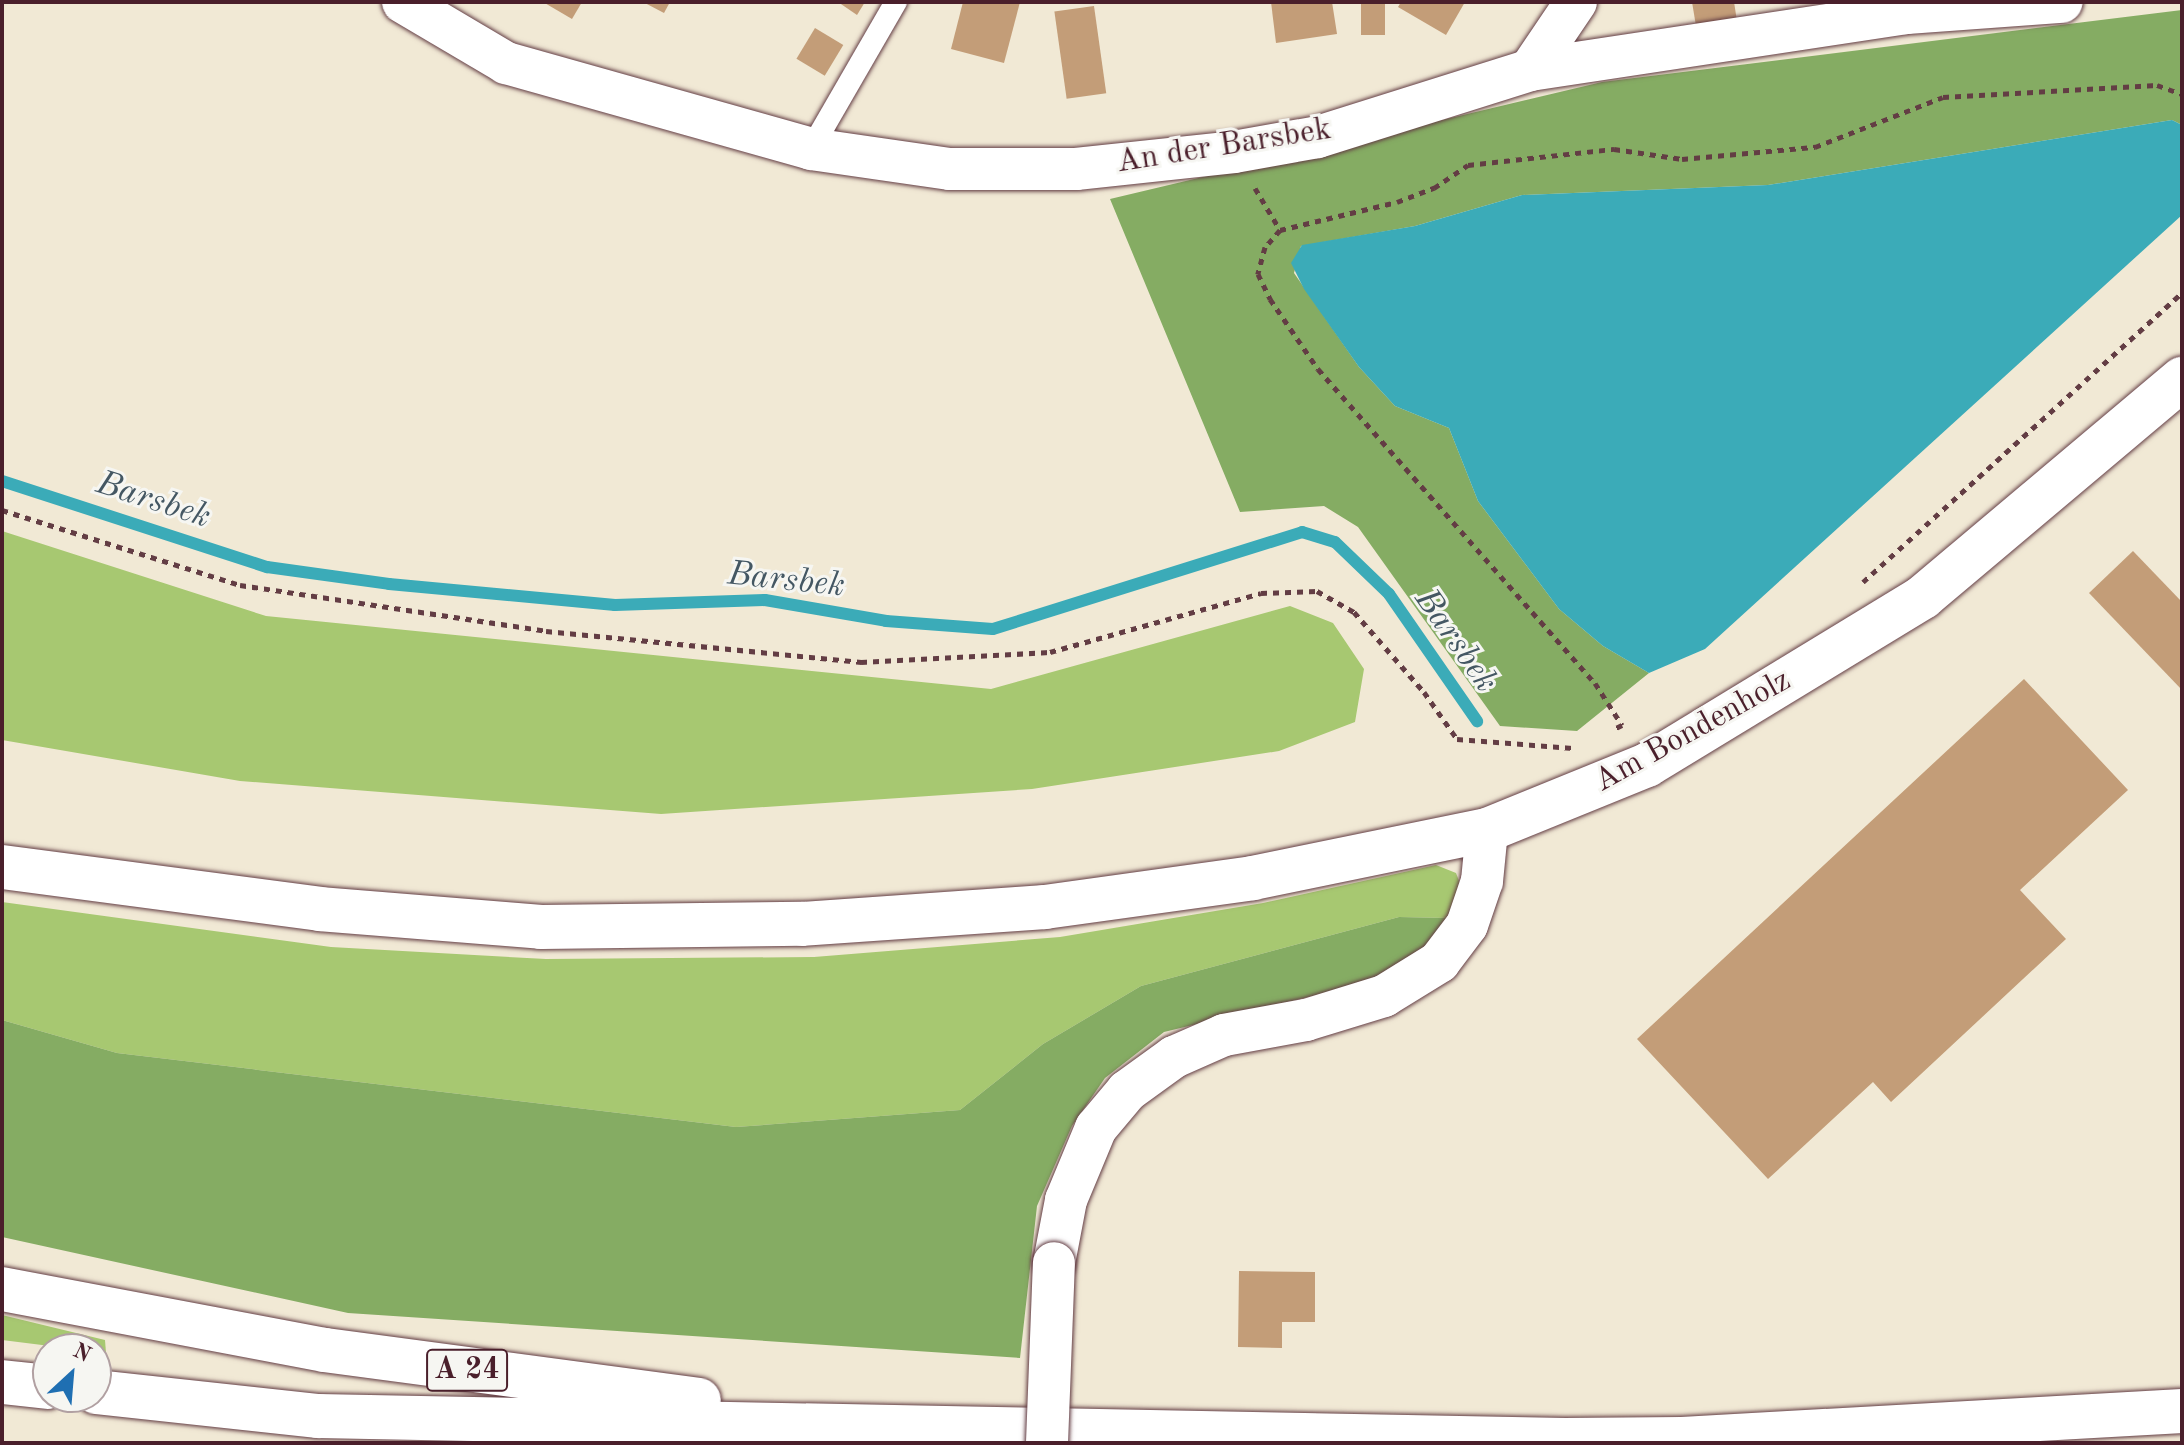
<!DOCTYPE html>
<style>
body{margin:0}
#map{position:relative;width:2184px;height:1445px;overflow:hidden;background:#f1e9d5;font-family:"Old Standard TT",serif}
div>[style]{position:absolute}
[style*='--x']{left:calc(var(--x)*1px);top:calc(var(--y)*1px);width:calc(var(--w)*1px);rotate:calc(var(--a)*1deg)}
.green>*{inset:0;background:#a7c871}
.forest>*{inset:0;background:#85ac63}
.water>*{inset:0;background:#3babb8}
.stream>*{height:12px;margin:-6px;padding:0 6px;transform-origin:6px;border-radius:6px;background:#3babb8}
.building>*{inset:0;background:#c39d78;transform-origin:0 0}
.path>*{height:5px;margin-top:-2.5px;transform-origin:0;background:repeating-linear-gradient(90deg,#633d44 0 6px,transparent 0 12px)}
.roads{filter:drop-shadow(0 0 2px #633d44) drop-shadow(0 0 2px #633d44)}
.service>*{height:22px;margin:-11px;padding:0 11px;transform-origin:11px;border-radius:11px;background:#fff}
.minor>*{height:42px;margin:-21px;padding:0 21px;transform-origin:21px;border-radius:21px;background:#fff}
.secondary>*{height:44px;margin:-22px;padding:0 22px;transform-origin:22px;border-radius:22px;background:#fff}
.motorway>*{height:44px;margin:-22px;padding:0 22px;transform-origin:22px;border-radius:22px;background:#fff}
.bridges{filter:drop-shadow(0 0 2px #633d44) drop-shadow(0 0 2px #633d44)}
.minor-bridge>*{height:42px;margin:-21px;padding:0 21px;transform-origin:21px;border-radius:21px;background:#fff}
span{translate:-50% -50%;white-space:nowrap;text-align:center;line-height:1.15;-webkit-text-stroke:6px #f6f6f2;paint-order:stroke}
.shield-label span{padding:2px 6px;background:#f6f6f2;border:2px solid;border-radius:6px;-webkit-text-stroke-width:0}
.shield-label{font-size:30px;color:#4a1f2b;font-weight:700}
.street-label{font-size:32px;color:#4a1f2b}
.water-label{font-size:34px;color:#445763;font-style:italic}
.frame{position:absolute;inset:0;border:4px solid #4a1f2b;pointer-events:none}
.north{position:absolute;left:32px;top:1333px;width:80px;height:80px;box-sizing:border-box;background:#f6f6f2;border:2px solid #b1a0a2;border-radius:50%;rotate:26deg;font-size:22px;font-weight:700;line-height:32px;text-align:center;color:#4a1f2b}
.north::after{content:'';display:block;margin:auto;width:28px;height:36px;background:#1f6fb2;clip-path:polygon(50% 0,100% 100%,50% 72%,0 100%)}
</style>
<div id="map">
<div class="green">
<div style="clip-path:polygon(2px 531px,266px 616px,991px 689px,1290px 606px,1333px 623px,1364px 669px,1355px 722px,1279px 751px,1032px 789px,661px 814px,240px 781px,2px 740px)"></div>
<div style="clip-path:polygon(1436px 865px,1456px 873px,1461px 886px,1448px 918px,1399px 917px,1141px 986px,1043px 1044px,960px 1110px,736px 1127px,117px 1053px,2px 1020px,2px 902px,331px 947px,546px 959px,814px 957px,1060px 937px,1263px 903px)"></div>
<div style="clip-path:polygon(2px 1315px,105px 1340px,106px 1353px,2px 1340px)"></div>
</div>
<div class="forest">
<div style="clip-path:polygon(2182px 10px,2182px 125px,2172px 120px,1768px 185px,1522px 195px,1415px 226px,1301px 246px,1294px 273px,1359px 367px,1395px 406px,1449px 428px,1478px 501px,1559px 609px,1603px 646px,1649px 673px,1577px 731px,1500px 726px,1358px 527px,1324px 506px,1240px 512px,1110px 199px,1602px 82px)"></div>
<div style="clip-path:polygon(1399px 917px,1448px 918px,1430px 949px,1379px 980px,1164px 1032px,1105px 1078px,1072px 1126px,1037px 1206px,1020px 1358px,348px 1313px,2px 1237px,2px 1020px,117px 1053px,736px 1127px,960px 1110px,1043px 1044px,1141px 986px)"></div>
</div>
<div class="water">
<div style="clip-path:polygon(2172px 120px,2182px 125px,2182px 215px,1705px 649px,1649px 673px,1603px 646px,1559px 609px,1478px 501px,1449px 428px,1395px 406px,1359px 367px,1304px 289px,1291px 263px,1302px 245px,1415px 226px,1522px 195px,1768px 185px)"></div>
</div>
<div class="stream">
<div style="--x:2;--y:481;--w:279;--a:18"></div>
<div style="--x:267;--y:567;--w:123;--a:7.9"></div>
<div style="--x:389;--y:584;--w:227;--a:5.3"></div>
<div style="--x:615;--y:605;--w:150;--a:-1.9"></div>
<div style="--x:765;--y:600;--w:123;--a:9.8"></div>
<div style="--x:886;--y:621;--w:107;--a:4.3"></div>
<div style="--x:993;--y:629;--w:324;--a:-17.4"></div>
<div style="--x:1302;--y:532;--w:34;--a:17"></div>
<div style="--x:1335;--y:542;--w:75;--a:43.9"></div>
<div style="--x:1389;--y:594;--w:155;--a:55.3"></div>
</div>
<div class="building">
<div style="clip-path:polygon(543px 2px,582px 2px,572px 19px)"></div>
<div style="clip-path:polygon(643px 2px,670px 2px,664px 13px)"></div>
<div style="clip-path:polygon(838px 2px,865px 2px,857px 15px)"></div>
<div style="clip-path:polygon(963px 2px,1020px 2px,1004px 63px,951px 49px)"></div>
<div style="clip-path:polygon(1271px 2px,1332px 2px,1337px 34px,1276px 43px)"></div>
<div style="left:1361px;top:2px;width:24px;height:33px"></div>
<div style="clip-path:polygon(1401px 2px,1465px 2px,1446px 35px,1398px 7px)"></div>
<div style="clip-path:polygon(1692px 2px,1734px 2px,1737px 21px,1696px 26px)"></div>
<div style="left:1094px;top:6px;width:88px;height:40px;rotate:82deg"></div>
<div style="left:815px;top:28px;width:33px;height:36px;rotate:31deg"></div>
<div style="clip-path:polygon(2133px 551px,2182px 602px,2182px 690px,2089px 593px)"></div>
<div style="clip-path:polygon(2024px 679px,2128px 790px,2020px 890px,2066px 939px,1891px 1102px,1873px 1082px,1768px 1179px,1637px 1039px)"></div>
<div style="clip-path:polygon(1239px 1271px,1315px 1272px,1315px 1322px,1282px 1322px,1282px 1348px,1238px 1347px)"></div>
</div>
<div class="path">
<div style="--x:1255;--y:188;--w:49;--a:59.2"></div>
<div style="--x:1280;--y:230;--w:120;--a:-13.5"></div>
<div style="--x:1397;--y:202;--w:40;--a:-21"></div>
<div style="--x:1434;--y:188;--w:41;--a:-34.1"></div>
<div style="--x:1468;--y:165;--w:147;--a:-6.3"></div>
<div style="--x:1614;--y:149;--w:69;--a:8.4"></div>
<div style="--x:1682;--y:159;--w:134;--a:-5.2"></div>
<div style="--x:1815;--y:147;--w:137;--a:-21.3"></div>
<div style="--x:1943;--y:97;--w:214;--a:-3.2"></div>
<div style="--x:2157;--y:85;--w:27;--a:20"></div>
<div style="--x:1280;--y:230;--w:23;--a:131"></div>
<div style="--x:1265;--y:247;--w:28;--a:105"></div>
<div style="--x:1258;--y:274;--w:28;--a:64"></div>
<div style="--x:1270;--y:299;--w:85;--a:55.6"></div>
<div style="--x:1318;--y:369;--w:419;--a:48.6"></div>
<div style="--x:1595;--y:683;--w:50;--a:57.3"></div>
<div style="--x:1622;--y:725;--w:9;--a:153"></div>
<div style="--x:2;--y:510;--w:250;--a:17.5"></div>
<div style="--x:240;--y:585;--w:309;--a:8.5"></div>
<div style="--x:546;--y:631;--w:317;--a:5.6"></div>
<div style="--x:861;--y:662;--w:189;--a:-3"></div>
<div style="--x:1050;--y:652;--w:219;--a:-15.6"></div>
<div style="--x:1261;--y:593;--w:56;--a:-2"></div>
<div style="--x:1317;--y:591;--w:43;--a:29.6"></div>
<div style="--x:1354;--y:612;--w:106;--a:48.8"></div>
<div style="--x:1424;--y:692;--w:57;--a:54.9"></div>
<div style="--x:1457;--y:739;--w:116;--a:4.4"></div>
<div style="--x:1863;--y:582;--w:430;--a:-42.2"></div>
</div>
<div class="roads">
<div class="service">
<div style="--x:811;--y:149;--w:170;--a:-60"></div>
</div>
<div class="minor">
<div style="--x:403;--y:2;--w:120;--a:30.6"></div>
<div style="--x:506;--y:63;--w:317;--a:15.7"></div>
<div style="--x:811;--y:149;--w:140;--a:8.2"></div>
<div style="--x:950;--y:169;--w:126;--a:0"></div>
<div style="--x:1076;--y:169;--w:159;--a:-6.1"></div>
<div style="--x:1234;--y:152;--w:85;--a:-10.1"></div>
<div style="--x:1318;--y:137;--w:222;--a:-17.5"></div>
<div style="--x:1530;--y:70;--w:381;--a:-8.6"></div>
<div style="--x:1907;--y:13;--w:155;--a:-4.1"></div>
<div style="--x:1530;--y:70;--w:82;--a:-55.9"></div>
<div style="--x:1054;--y:1263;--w:64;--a:-79.2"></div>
<div style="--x:1066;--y:1200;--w:78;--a:-67.4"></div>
<div style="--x:1096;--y:1128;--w:48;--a:-50"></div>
<div style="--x:1127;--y:1091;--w:58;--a:-35.9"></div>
<div style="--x:1174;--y:1057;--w:55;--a:-23.7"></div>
<div style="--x:1224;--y:1035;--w:83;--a:-10.4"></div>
<div style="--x:1306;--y:1020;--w:82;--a:-17.1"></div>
<div style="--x:1384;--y:996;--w:65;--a:-31.7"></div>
<div style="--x:1439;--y:962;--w:46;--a:-52.9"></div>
<div style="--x:1467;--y:925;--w:46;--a:-71.2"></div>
<div style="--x:1482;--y:881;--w:51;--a:-84.4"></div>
</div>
<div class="secondary">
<div style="--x:2;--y:867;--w:320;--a:7.5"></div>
<div style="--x:319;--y:909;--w:223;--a:4.6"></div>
<div style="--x:541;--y:927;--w:261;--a:-0.7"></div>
<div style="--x:802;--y:924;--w:244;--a:-4"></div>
<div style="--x:1045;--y:907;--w:210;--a:-7.9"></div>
<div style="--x:1253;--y:878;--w:239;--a:-11.6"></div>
<div style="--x:1487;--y:830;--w:173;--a:-22.1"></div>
<div style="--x:1647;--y:765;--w:323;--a:-31.3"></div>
<div style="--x:1923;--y:597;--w:339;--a:-40.1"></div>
</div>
<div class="motorway">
<div style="--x:2;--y:1289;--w:329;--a:10.7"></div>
<div style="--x:325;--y:1350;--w:377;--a:7.6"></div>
<div style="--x:2;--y:1382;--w:46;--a:6.2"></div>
<div style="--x:96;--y:1392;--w:223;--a:6.2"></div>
<div style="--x:318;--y:1416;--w:1247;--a:1.1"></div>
<div style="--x:1565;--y:1440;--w:117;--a:-0.5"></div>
<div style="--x:1682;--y:1439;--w:501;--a:-3.21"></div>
</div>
</div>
<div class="bridges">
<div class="minor-bridge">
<div style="--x:1047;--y:1443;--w:180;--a:-87.8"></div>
</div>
</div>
<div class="shield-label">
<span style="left:467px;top:1370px">A 24</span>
</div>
<div class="street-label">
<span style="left:1224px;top:147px;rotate:-9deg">An der Barsbek</span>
<span style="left:1693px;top:732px;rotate:-29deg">Am Bondenholz</span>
</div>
<div class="water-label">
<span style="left:153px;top:501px;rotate:18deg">Barsbek</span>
<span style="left:786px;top:581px;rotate:6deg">Barsbek</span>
<span style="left:1455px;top:641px;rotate:55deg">Barsbek</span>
</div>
<div class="frame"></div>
<div class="north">N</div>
</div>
